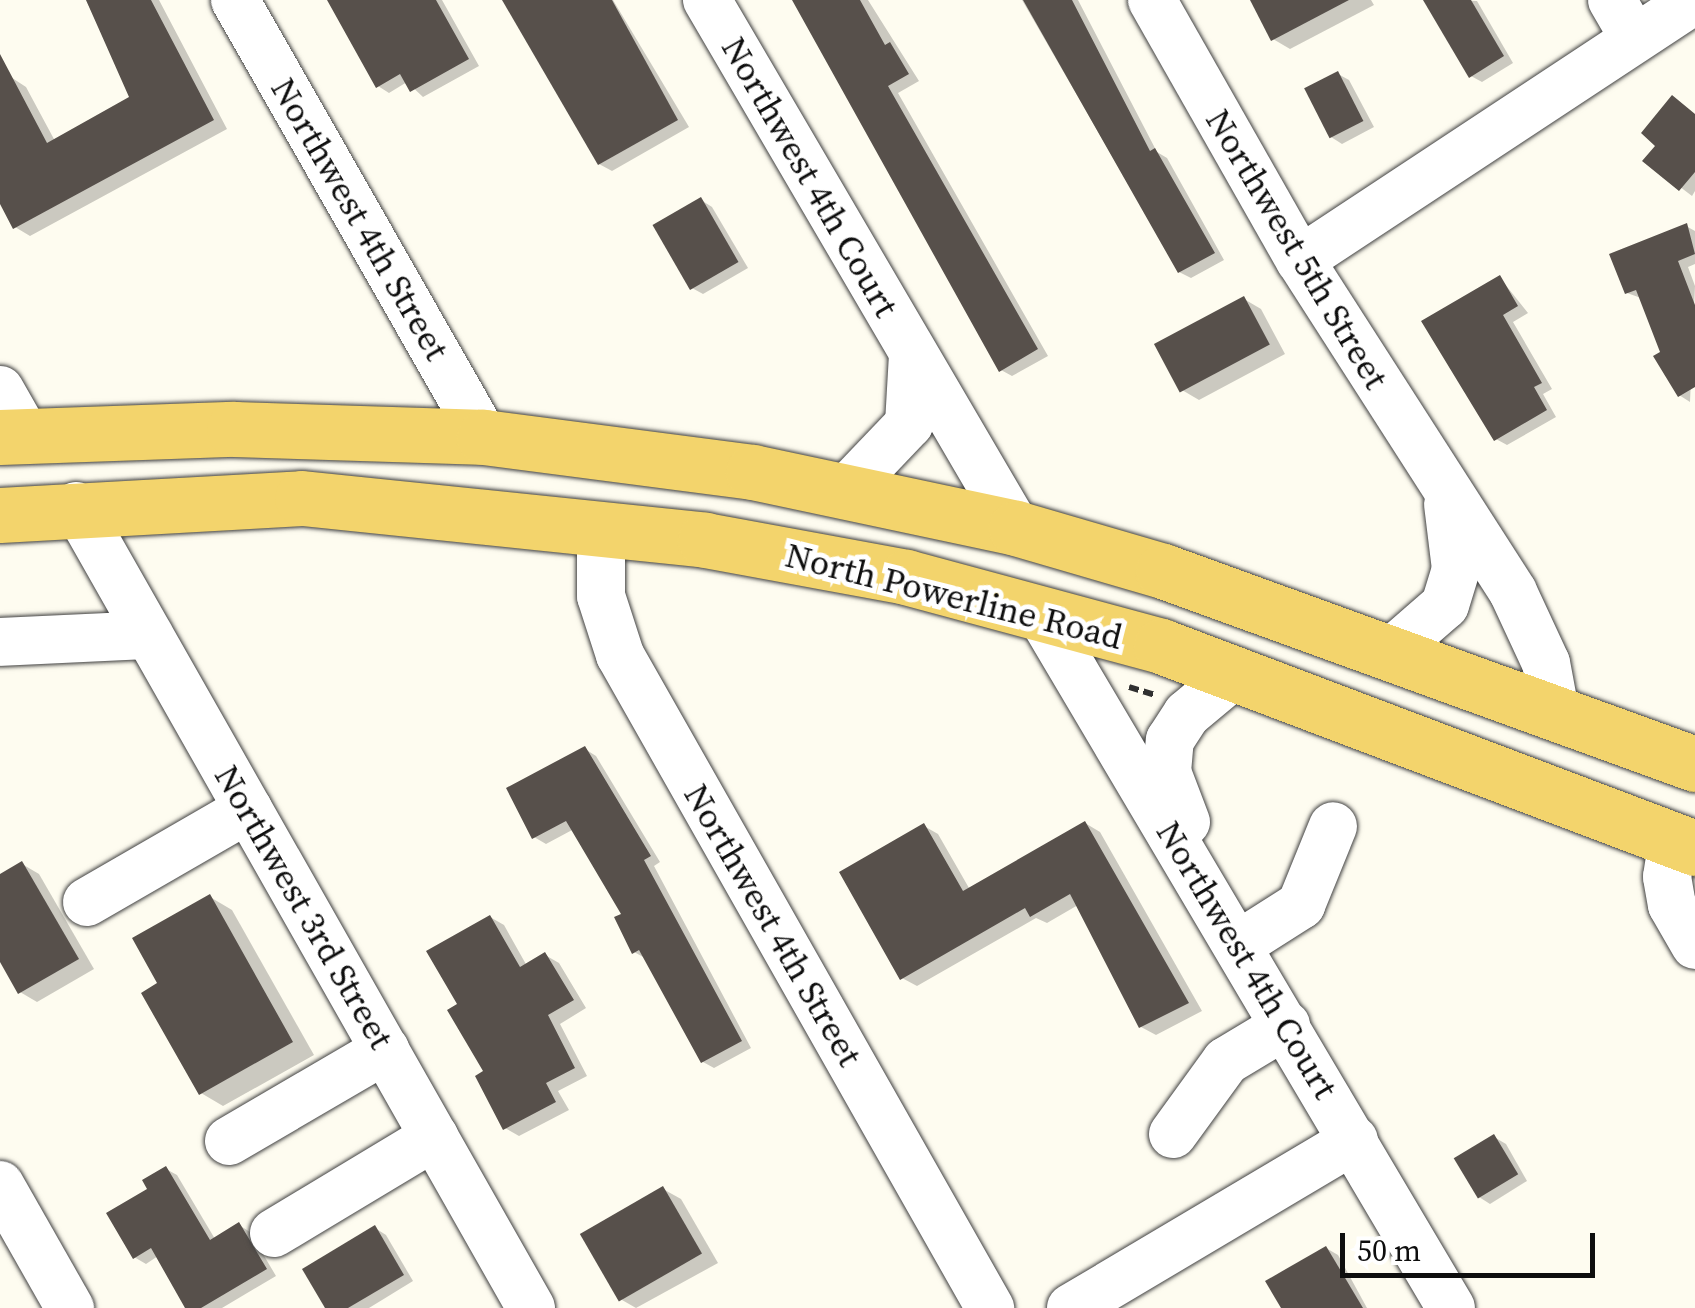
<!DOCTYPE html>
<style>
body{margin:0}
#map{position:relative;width:1695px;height:1308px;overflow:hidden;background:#fefcf0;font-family:"Source Serif 4",serif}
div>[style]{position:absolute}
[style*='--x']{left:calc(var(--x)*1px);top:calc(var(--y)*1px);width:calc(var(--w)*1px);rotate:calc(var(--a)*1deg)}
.shadow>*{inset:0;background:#0003}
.building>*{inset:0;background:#57504b;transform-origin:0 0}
.path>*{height:6px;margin-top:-3px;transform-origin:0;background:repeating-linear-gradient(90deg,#303030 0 10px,transparent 0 15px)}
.roads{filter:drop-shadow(0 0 2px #414141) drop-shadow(0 0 2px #414141)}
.minor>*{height:48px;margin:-24px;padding:0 24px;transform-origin:24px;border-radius:24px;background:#fff}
.major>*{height:55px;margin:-27.5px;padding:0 27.5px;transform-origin:27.5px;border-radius:27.5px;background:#f3d46c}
span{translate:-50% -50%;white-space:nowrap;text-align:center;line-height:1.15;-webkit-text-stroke:10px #fff;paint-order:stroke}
.street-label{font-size:35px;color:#0e0e0e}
.scale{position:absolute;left:1340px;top:1233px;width:255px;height:45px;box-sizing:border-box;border:5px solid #0e0e0e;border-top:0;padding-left:12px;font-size:30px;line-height:35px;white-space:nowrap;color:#0e0e0e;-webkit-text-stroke:8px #fff;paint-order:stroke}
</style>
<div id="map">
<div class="shadow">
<div style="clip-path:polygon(86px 0,159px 0,227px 129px,30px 236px,15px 227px,0 199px,0 70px,26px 87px,55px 141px,132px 98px)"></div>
<div style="clip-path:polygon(329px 0,442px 0,479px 66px,423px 97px,407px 82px,389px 93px,378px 86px)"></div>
<div style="clip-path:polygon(507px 0,613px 0,689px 127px,612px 171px,599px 164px)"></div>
<div style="clip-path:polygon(795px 0,868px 0,919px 81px,898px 93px,1048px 356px,1012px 376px,1001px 370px)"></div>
<div style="clip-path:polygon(1022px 0,1078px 0,1157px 152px,1167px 158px,1224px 260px,1191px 278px,1179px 272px)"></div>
<div style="clip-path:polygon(1252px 0,1371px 0,1374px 5px,1290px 49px,1273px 39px)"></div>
<div style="clip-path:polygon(1457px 0,1477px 1px,1513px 63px,1482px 82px,1471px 76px)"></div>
<div style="clip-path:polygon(1338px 74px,1349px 80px,1374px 127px,1342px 144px,1331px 137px)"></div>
<div style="clip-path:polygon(1695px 114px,1695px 191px,1692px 196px,1646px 161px)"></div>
<div style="clip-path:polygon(701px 200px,712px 207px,748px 268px,703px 294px,692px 288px)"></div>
<div style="clip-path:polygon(1686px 226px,1695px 231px,1695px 264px,1688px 267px,1695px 286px,1690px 402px,1679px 395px,1641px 298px,1627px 293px)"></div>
<div style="clip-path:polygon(1500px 278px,1528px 313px,1513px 322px,1552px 389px,1543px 394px,1556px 417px,1507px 445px,1496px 439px)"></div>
<div style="clip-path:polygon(1244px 299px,1261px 309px,1285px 354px,1199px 400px,1182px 390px)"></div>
<div style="clip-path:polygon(585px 749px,596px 756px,660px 862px,654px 866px,751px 1048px,714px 1068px,703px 1062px,647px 959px,634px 952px,624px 915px,574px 829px,546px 844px,534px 837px)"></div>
<div style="clip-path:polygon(1085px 823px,1100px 832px,1202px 1011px,1156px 1035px,1141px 1027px,1078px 905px,1047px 923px,1036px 918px,917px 986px,902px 978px,924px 826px,938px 834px,969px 888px)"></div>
<div style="clip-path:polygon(22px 864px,39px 874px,94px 969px,37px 1002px,20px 992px,0 961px,0 877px)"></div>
<div style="clip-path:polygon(210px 897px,232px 910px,314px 1055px,223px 1106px,201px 1093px,161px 984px)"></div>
<div style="clip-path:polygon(490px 917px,504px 925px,527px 966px,545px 955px,559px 963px,586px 1008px,560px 1024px,587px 1076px,558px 1091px,569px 1110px,519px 1136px,505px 1128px,460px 1005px)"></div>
<div style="clip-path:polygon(1494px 1137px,1506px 1144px,1527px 1181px,1490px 1204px,1479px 1197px)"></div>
<div style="clip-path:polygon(166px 1169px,177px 1175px,215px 1239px,239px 1225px,250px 1232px,276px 1276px,222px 1308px,188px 1308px,158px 1256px,146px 1264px,134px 1257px,150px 1190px)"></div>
<div style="clip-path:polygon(663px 1189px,681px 1199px,718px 1263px,636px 1308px,622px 1300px)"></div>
<div style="clip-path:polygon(375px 1228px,386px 1235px,413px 1281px,369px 1308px,328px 1308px)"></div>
<div style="clip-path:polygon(1326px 1248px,1338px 1255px,1367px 1308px,1283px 1308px)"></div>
</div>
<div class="building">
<div style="clip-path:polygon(86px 0,151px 0,214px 120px,13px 229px,0 204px,0 54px,47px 143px,129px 97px)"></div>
<div style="clip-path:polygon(327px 0,436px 0,469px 59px,410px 92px,400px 74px,376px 88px)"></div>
<div style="clip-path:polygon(502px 0,612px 0,678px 120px,598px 165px)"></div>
<div style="clip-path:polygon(792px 0,860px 0,885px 45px,890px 42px,909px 74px,888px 86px,1038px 349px,999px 372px)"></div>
<div style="clip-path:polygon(1023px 0,1072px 0,1150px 151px,1155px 148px,1215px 253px,1178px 273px)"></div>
<div style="clip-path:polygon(1250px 0,1349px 0,1271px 41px)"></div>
<div style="clip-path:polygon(1423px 0,1471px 0,1504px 56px,1469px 78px)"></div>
<div style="left:1338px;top:71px;width:56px;height:38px;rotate:63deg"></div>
<div style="clip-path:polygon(1672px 95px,1695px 114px,1695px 172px,1679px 191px,1642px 161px,1655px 146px,1641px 133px)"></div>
<div style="left:701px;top:197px;width:75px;height:56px;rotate:60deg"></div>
<div style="clip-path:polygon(1687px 223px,1695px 254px,1678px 261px,1695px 305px,1695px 387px,1678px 397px,1653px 356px,1660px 352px,1636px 290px,1625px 294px,1609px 254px)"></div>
<div style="clip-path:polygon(1500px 275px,1518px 306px,1503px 315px,1542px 383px,1534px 387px,1547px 410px,1494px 441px,1421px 321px)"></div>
<div style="left:1244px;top:296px;width:55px;height:102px;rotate:62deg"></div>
<div style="clip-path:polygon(585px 746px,651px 856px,644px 860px,742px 1041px,701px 1063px,639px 950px,632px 954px,614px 917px,621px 914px,566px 821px,532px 839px,506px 788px)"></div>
<div style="clip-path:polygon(1085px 821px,1189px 1003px,1139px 1028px,1070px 894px,1030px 917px,1025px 908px,900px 980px,839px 872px,924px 823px,963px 891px)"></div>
<div style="clip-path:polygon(22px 861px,79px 959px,18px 994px,0 962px,0 874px)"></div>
<div style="clip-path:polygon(210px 894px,293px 1042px,199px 1095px,141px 993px,157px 983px,132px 938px)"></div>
<div style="clip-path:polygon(490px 915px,520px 967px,545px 952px,574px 1000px,548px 1015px,575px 1068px,546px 1083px,556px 1102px,503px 1130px,475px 1076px,483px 1071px,447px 1010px,457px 1004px,426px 951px)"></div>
<div style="left:1494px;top:1134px;width:47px;height:47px;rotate:59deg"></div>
<div style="clip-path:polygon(166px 1166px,210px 1240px,239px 1222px,267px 1269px,201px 1308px,185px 1308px,151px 1248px,133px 1259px,106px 1213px,147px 1189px,142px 1180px)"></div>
<div style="left:663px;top:1186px;width:78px;height:96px;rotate:60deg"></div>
<div style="clip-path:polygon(375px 1225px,404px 1275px,348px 1308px,325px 1308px,302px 1269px)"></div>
<div style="clip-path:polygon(1326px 1246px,1363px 1308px,1281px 1308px,1265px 1281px)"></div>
</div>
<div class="path">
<div style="--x:1129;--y:687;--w:27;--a:17"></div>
</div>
<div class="roads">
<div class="minor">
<div style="--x:235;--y:0;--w:503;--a:60.33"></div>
<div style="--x:707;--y:0;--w:612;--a:59.66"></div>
<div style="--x:1152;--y:0;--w:299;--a:60.4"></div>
<div style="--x:1300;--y:260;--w:394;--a:57.3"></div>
<div style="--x:1513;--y:592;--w:78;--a:65.1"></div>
<div style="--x:1546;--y:663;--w:49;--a:79.4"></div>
<div style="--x:1612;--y:0;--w:44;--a:59.9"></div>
<div style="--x:1300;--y:260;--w:473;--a:-33.4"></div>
<div style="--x:0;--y:390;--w:51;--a:60.4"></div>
<div style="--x:845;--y:491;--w:93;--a:-46.3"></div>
<div style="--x:909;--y:424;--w:70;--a:-86.7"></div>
<div style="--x:76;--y:506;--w:922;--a:60.43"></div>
<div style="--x:601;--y:529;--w:67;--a:90"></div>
<div style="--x:601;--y:596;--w:62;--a:72.1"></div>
<div style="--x:620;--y:655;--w:751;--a:60.46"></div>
<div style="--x:1041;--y:615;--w:805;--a:59.39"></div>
<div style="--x:0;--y:642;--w:149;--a:-2.7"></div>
<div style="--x:1392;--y:651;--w:70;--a:-41"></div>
<div style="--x:1445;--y:605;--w:38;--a:-73"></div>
<div style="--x:1456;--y:569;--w:65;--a:-97"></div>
<div style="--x:1186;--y:822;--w:53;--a:-110.8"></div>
<div style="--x:1167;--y:772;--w:32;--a:-85"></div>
<div style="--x:1170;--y:740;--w:31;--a:-57"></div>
<div style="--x:1187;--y:714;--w:62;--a:-39.8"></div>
<div style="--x:1673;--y:839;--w:38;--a:99"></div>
<div style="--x:1667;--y:877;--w:28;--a:80"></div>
<div style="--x:1672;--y:905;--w:46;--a:60.1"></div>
<div style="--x:87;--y:902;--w:186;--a:-30"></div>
<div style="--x:1238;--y:945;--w:75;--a:-32.4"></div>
<div style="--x:1301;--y:905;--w:85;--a:-67.9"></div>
<div style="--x:1173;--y:1134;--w:90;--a:-54"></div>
<div style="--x:1226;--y:1061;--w:70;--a:-31"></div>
<div style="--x:229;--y:1141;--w:181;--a:-30.3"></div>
<div style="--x:0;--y:1185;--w:142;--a:60.4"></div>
<div style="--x:274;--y:1233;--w:187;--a:-31"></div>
<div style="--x:1071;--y:1308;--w:329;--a:-30.7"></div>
</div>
<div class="major">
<div style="--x:0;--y:437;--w:234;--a:-2"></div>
<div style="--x:234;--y:429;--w:250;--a:1.8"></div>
<div style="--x:484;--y:437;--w:271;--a:7.4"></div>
<div style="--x:753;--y:472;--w:269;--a:12"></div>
<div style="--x:1016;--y:528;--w:153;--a:16.3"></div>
<div style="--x:1163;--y:571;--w:566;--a:19.94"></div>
<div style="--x:0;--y:515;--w:302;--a:-3.2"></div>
<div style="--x:302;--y:498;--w:405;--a:5.9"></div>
<div style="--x:705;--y:540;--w:204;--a:10.4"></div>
<div style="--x:906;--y:577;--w:264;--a:15.1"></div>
<div style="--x:1161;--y:646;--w:571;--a:20.72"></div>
</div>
</div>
<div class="street-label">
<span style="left:810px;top:177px;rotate:60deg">Northwest 4th Court</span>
<span style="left:360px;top:219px;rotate:60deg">Northwest 4th Street</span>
<span style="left:1297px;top:249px;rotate:59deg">Northwest 5th Street</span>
<span style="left:954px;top:596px;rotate:14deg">North Powerline Road</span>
<span style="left:304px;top:907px;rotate:60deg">Northwest 3rd Street</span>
<span style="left:773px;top:925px;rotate:60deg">Northwest 4th Street</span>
<span style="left:1247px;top:960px;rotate:59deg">Northwest 4th Court</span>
</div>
<div class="scale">50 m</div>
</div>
